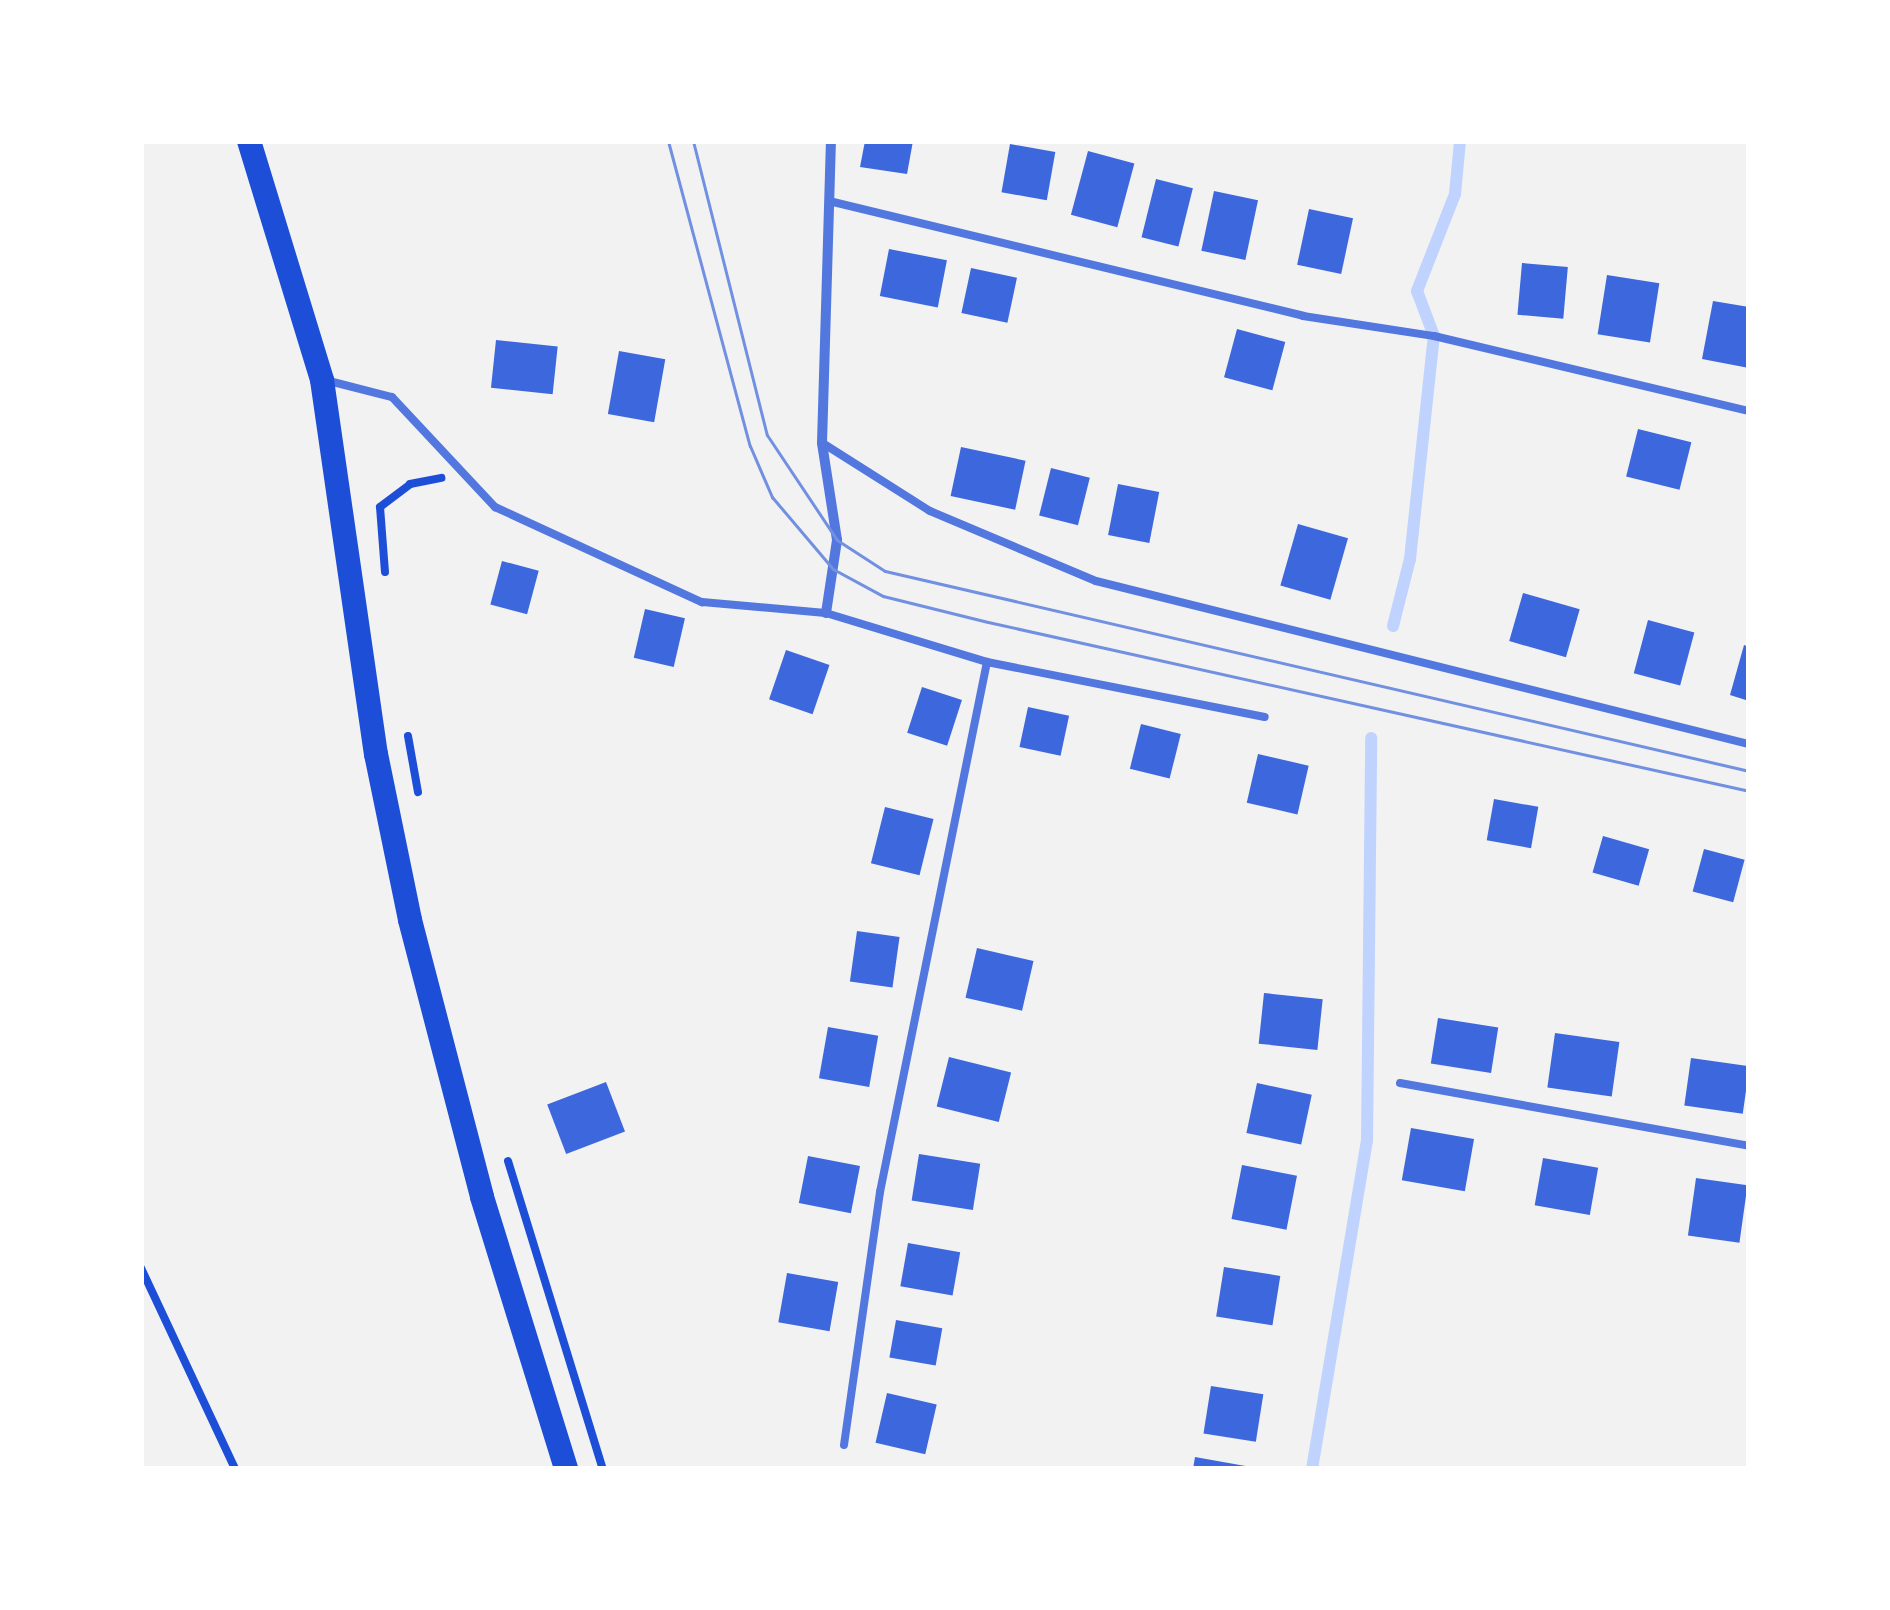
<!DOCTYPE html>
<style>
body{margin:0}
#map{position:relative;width:1890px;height:1610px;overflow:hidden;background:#f2f2f2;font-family:"Nunito Sans",sans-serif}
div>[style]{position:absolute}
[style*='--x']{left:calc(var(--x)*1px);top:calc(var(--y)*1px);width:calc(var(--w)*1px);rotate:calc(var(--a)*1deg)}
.stream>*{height:12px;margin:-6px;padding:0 6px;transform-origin:6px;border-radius:6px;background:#bfd3fe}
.building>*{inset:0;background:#3d67dc;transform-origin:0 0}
.path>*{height:8px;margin:-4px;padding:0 4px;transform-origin:4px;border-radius:4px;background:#1d4ed8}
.service>*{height:8px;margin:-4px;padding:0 4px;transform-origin:4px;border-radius:4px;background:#5277de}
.pedestrian>*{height:10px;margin:-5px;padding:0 5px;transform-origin:5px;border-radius:5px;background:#5277de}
.secondary>*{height:24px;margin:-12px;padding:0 12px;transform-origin:12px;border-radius:12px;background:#1d4ed8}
.tram>*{height:3px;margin:-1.5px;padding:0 1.5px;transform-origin:1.5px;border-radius:1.5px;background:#7290e2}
span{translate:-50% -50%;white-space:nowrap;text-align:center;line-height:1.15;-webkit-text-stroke:10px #fff;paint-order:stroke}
.frame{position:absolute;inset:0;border:144px solid #fff;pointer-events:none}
</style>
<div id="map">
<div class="stream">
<div style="--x:1393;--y:626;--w:69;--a:-75.8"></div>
<div style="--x:1410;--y:559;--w:224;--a:-83.9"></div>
<div style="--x:1434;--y:336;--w:48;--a:-110.7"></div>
<div style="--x:1417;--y:291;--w:104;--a:-68.6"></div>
<div style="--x:1455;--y:194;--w:53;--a:-84.6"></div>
<div style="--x:1312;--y:1469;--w:333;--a:-80.5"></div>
<div style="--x:1367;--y:1141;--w:403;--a:-89.4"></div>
</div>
<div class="building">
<div style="clip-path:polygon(865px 141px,913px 141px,907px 174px,860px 167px)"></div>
<div style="left:1010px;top:144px;width:46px;height:49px;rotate:10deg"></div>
<div style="left:1088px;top:151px;width:48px;height:66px;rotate:15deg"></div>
<div style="left:1156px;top:179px;width:38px;height:60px;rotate:14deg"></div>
<div style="left:1214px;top:191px;width:45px;height:61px;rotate:12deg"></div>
<div style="left:1309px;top:209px;width:45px;height:57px;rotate:12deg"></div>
<div style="left:889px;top:249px;width:59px;height:48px;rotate:11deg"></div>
<div style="left:1522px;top:263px;width:46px;height:52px;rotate:5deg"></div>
<div style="left:971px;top:268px;width:47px;height:46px;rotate:12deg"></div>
<div style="left:1607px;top:275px;width:53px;height:60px;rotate:9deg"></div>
<div style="clip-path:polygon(1713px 301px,1749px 307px,1749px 368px,1702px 359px)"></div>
<div style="left:1237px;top:329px;width:50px;height:50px;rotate:15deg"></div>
<div style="left:496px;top:340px;width:62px;height:48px;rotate:6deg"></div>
<div style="left:619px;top:351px;width:47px;height:64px;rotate:10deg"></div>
<div style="left:1638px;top:429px;width:55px;height:49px;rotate:14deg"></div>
<div style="left:961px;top:447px;width:66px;height:50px;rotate:12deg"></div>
<div style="left:1051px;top:468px;width:40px;height:49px;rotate:14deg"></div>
<div style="left:1118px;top:484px;width:42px;height:52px;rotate:11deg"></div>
<div style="left:1298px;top:524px;width:52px;height:64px;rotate:16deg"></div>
<div style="left:502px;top:561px;width:38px;height:45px;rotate:15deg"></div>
<div style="left:1523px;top:593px;width:59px;height:50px;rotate:16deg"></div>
<div style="left:645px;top:609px;width:41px;height:50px;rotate:13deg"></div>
<div style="left:1648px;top:620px;width:48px;height:55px;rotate:15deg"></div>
<div style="clip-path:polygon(1744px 645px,1749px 647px,1749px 701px,1730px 695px)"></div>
<div style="left:786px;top:650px;width:46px;height:52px;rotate:19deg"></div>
<div style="left:922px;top:687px;width:42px;height:48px;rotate:18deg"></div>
<div style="left:1028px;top:707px;width:42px;height:41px;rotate:12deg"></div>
<div style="left:1141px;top:724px;width:41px;height:46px;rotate:14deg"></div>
<div style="left:1258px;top:754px;width:52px;height:50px;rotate:13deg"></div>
<div style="left:1494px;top:799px;width:45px;height:42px;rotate:10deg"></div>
<div style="left:885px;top:807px;width:50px;height:58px;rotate:14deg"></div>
<div style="left:1603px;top:836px;width:48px;height:38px;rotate:16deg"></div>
<div style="left:1704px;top:849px;width:42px;height:44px;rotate:15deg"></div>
<div style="left:857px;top:931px;width:43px;height:51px;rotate:8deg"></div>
<div style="left:977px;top:948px;width:58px;height:51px;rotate:13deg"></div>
<div style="left:1264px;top:993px;width:59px;height:51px;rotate:6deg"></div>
<div style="left:1438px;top:1018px;width:61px;height:46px;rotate:9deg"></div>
<div style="left:828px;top:1027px;width:51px;height:52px;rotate:10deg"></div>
<div style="left:1555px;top:1033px;width:65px;height:55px;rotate:8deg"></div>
<div style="left:949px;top:1057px;width:64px;height:51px;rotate:14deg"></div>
<div style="left:1691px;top:1058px;width:59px;height:48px;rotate:8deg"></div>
<div style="left:606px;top:1082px;width:53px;height:63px;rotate:69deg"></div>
<div style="left:1257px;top:1083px;width:56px;height:51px;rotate:12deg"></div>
<div style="left:1411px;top:1128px;width:64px;height:53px;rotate:10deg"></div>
<div style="left:919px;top:1154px;width:62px;height:47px;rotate:9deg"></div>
<div style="left:808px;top:1156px;width:53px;height:48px;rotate:11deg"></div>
<div style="left:1543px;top:1158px;width:56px;height:48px;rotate:10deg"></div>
<div style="left:1242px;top:1165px;width:56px;height:55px;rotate:11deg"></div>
<div style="left:1696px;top:1178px;width:52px;height:58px;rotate:8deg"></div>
<div style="left:908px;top:1243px;width:53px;height:44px;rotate:10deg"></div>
<div style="left:1224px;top:1267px;width:57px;height:50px;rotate:9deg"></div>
<div style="left:787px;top:1273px;width:52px;height:50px;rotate:10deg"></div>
<div style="left:896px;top:1320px;width:47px;height:38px;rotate:10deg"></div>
<div style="left:1211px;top:1386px;width:53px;height:48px;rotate:9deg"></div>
<div style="left:887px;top:1393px;width:51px;height:51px;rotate:13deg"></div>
<div style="clip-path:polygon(1195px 1457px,1251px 1467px,1251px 1469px,1193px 1469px)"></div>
</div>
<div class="path">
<div style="--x:385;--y:572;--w:65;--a:-94.4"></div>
<div style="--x:380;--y:507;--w:38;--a:-37"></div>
<div style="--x:410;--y:484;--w:32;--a:-11"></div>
<div style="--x:408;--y:736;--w:57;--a:79.9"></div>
<div style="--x:508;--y:1161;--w:322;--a:72.9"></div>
<div style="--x:141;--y:1268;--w:222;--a:64.9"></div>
</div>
<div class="service">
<div style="--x:829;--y:201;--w:488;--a:13.6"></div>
<div style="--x:1303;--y:316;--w:133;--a:8.7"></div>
<div style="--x:1434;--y:336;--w:324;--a:13.4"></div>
<div style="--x:329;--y:381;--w:65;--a:14.3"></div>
<div style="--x:392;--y:397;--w:151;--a:46.9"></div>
<div style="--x:495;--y:507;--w:228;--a:24.7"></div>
<div style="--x:702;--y:602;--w:124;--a:5.1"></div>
<div style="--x:826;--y:613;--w:168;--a:16.9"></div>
<div style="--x:987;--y:662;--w:283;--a:11.2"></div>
<div style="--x:824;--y:444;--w:125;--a:32.3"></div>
<div style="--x:930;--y:511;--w:180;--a:22.9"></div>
<div style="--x:1096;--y:581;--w:673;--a:14.02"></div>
<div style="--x:1400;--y:1083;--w:355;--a:10.2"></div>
<div style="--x:844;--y:1445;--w:256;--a:-81.9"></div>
<div style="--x:880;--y:1192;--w:541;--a:-78.59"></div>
</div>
<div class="pedestrian">
<div style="--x:826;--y:613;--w:74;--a:-81.4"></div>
<div style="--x:837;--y:540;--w:98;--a:-98.8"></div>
<div style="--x:822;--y:443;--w:302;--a:-88.3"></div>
</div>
<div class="secondary">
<div style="--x:249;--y:141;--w:250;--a:73"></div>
<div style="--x:322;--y:380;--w:378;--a:81.8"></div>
<div style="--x:376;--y:754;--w:169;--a:78.4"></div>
<div style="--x:410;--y:920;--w:286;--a:75.4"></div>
<div style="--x:482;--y:1197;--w:285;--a:72.8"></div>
</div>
<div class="tram">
<div style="--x:668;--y:141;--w:316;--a:75"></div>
<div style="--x:750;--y:446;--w:56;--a:66.7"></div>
<div style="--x:772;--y:497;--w:94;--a:49.7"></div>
<div style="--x:833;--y:569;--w:57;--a:28.4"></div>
<div style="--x:883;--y:596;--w:108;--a:13.9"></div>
<div style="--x:988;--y:622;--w:780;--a:12.52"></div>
<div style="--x:693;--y:141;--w:303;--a:75.9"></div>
<div style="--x:767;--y:435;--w:126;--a:56.3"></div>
<div style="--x:837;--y:540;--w:57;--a:32.9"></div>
<div style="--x:885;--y:571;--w:887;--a:13.03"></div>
</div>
<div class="frame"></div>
</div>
